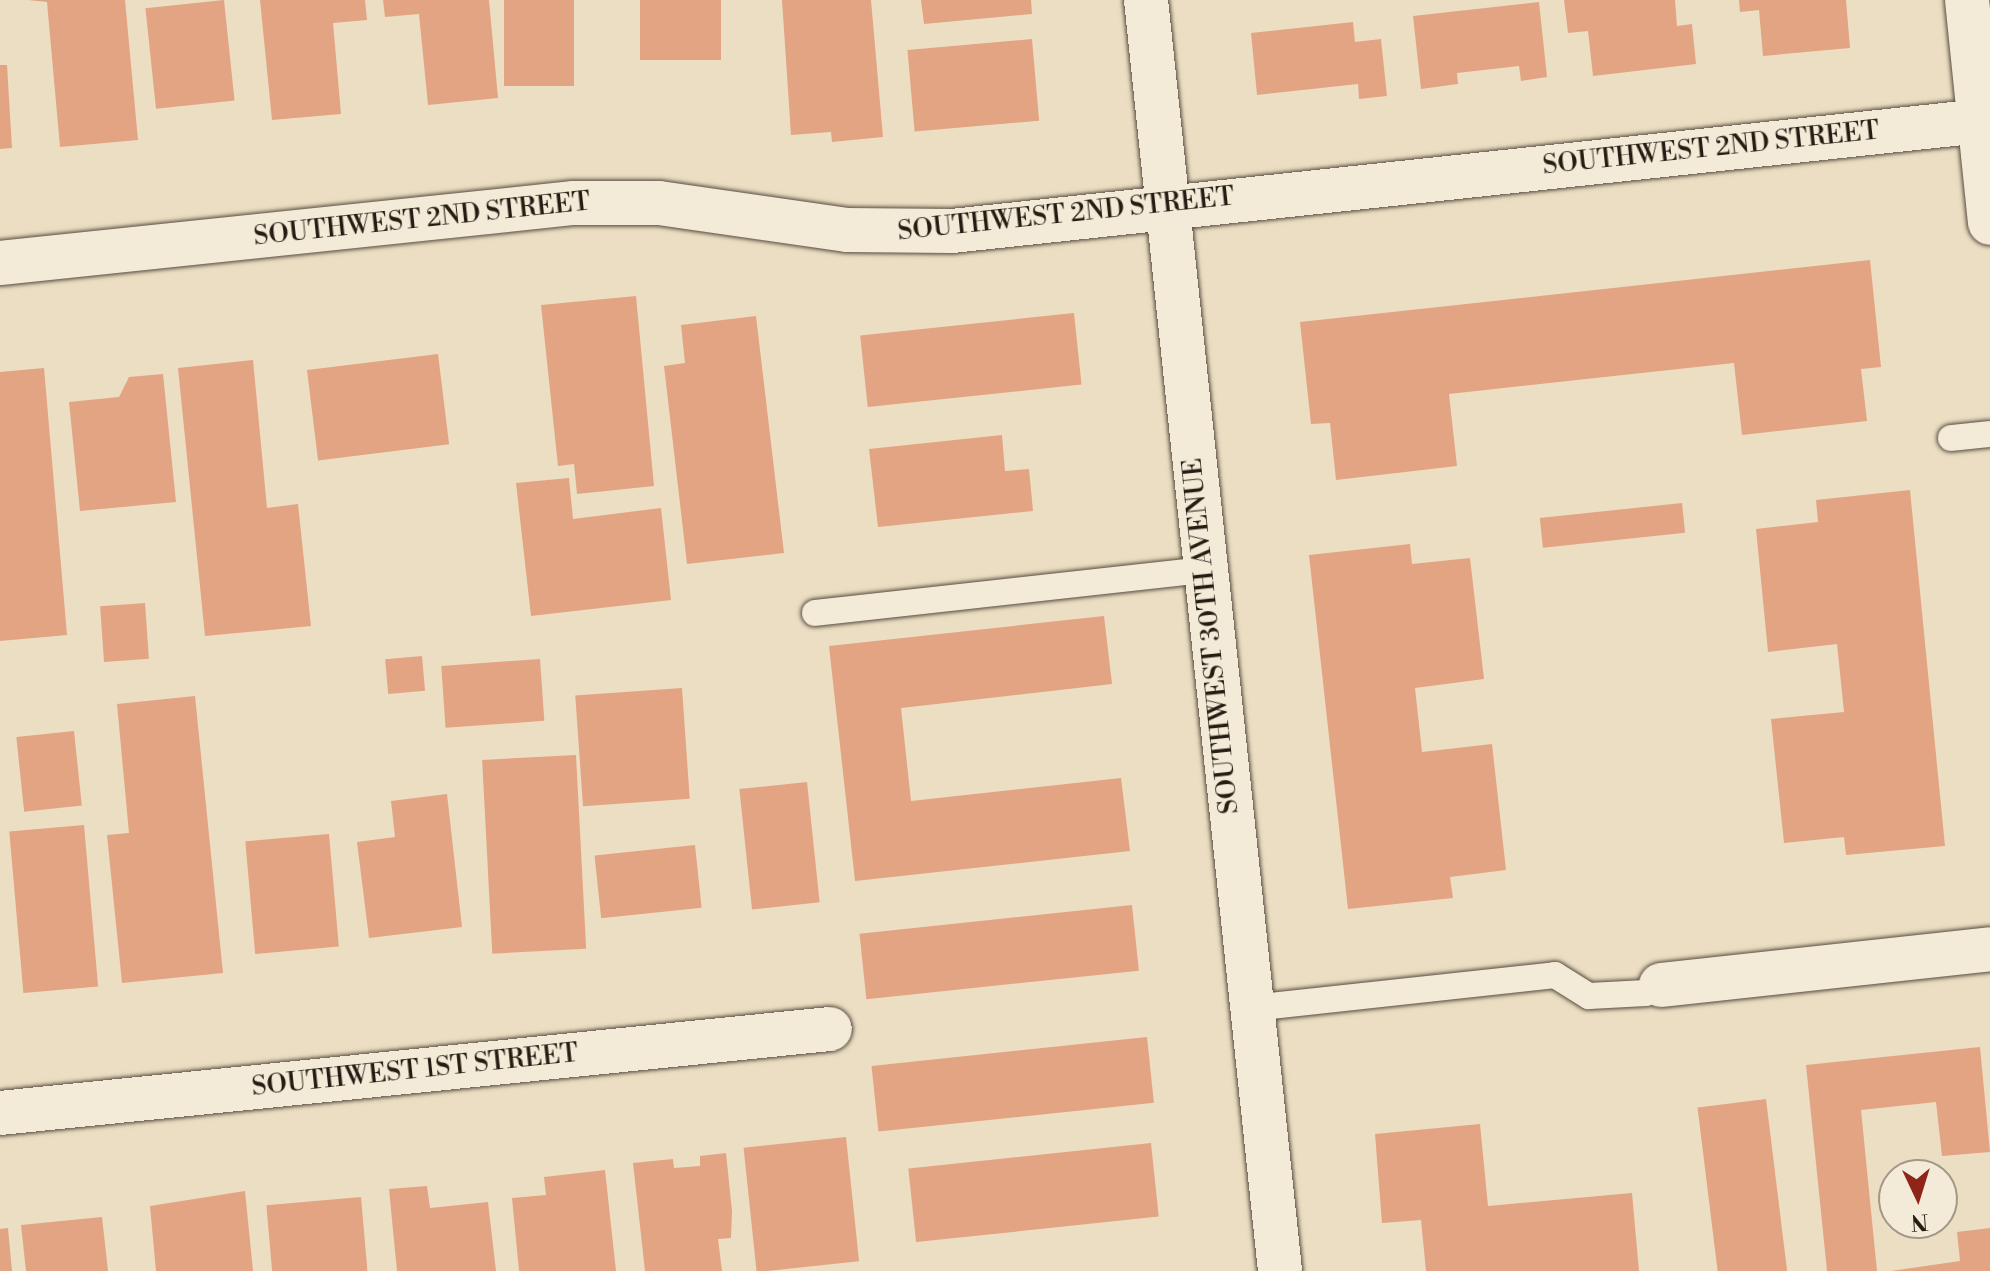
<!DOCTYPE html>
<style>
body{margin:0}
#map{position:relative;width:1990px;height:1271px;overflow:hidden;background:#ecdec3;font-family:"Libre Bodoni",serif}
div>[style]{position:absolute}
[style*='--x']{left:calc(var(--x)*1px);top:calc(var(--y)*1px);width:calc(var(--w)*1px);rotate:calc(var(--a)*1deg)}
.building>*{inset:0;background:#e3a484;transform-origin:0 0}
.roads{filter:drop-shadow(0 0 2px #574d3f) drop-shadow(0 0 2px #574d3f)}
.lane>*{height:26px;margin:-13px;padding:0 13px;transform-origin:13px;border-radius:13px;background:#f3ead8}
.street>*{height:44px;margin:-22px;padding:0 22px;transform-origin:22px;border-radius:22px;background:#f3ead8}
span{translate:-50% -50%;white-space:nowrap;text-align:center;line-height:1.15;-webkit-text-stroke:7px #f3ead8;paint-order:stroke}
.street-label{font-size:26px;color:#251d13}
.north{position:absolute;left:1878px;top:1159px;width:80px;height:80px;box-sizing:border-box;background:#f3ead8;border:2px solid #a19889;border-radius:50%;rotate:176deg;font-size:22px;font-weight:700;line-height:32px;text-align:center;color:#251d13}
.north::after{content:'';display:block;margin:auto;width:28px;height:36px;background:#8f2418;clip-path:polygon(50% 0,100% 100%,50% 72%,0 100%)}
</style>
<div id="map">
<div class="building">
<div style="clip-path:polygon(28px 0,125px 0,138px 140px,60px 147px,47px 2px)"></div>
<div style="left:224px;top:0;width:101px;height:79px;rotate:84deg"></div>
<div style="clip-path:polygon(260px 0,365px 0,367px 20px,333px 23px,341px 114px,272px 120px)"></div>
<div style="clip-path:polygon(383px 0,489px 0,498px 98px,428px 105px,419px 14px,385px 17px)"></div>
<div style="left:504px;top:0;width:70px;height:86px"></div>
<div style="left:640px;top:0;width:81px;height:60px"></div>
<div style="clip-path:polygon(782px 0,871px 0,883px 137px,832px 142px,831px 132px,791px 135px)"></div>
<div style="clip-path:polygon(921px 0,1031px 0,1032px 14px,924px 24px)"></div>
<div style="clip-path:polygon(1564px 0,1675px 0,1677px 26px,1692px 24px,1696px 64px,1593px 76px,1588px 31px,1568px 33px)"></div>
<div style="clip-path:polygon(1739px 0,1846px 0,1850px 48px,1763px 56px,1759px 10px,1740px 12px)"></div>
<div style="clip-path:polygon(1539px 2px,1547px 77px,1521px 81px,1519px 66px,1457px 73px,1458px 84px,1421px 89px,1413px 16px)"></div>
<div style="clip-path:polygon(1353px 22px,1355px 42px,1381px 39px,1387px 96px,1359px 99px,1358px 84px,1257px 95px,1251px 33px)"></div>
<div style="left:1032px;top:39px;width:82px;height:125px;rotate:85deg"></div>
<div style="clip-path:polygon(0 65px,7px 65px,12px 148px,0 149px)"></div>
<div style="clip-path:polygon(1870px 260px,1881px 367px,1861px 369px,1867px 421px,1742px 435px,1734px 363px,1449px 394px,1457px 466px,1336px 480px,1330px 423px,1311px 424px,1300px 322px)"></div>
<div style="clip-path:polygon(636px 296px,654px 486px,577px 494px,574px 464px,558px 466px,541px 305px)"></div>
<div style="left:1074px;top:313px;width:72px;height:215px;rotate:84deg"></div>
<div style="clip-path:polygon(756px 316px,784px 553px,687px 564px,664px 366px,685px 363px,681px 325px)"></div>
<div style="left:438px;top:354px;width:91px;height:132px;rotate:83deg"></div>
<div style="clip-path:polygon(253px 360px,267px 508px,298px 504px,311px 626px,205px 636px,178px 368px)"></div>
<div style="clip-path:polygon(44px 368px,67px 635px,0 641px,0 372px)"></div>
<div style="clip-path:polygon(163px 374px,176px 502px,80px 511px,69px 402px,119px 397px,129px 377px)"></div>
<div style="clip-path:polygon(1002px 435px,1005px 471px,1029px 469px,1033px 511px,878px 527px,869px 449px)"></div>
<div style="clip-path:polygon(569px 478px,573px 519px,661px 508px,671px 600px,531px 616px,516px 483px)"></div>
<div style="clip-path:polygon(1910px 490px,1945px 846px,1846px 855px,1844px 837px,1784px 843px,1771px 719px,1844px 712px,1837px 644px,1768px 652px,1756px 529px,1818px 522px,1816px 500px)"></div>
<div style="left:1682px;top:503px;width:30px;height:143px;rotate:84deg"></div>
<div style="clip-path:polygon(1410px 544px,1412px 564px,1470px 558px,1484px 679px,1415px 688px,1422px 752px,1492px 744px,1506px 870px,1450px 877px,1453px 898px,1348px 909px,1309px 555px)"></div>
<div style="left:145px;top:603px;width:56px;height:45px;rotate:86deg"></div>
<div style="clip-path:polygon(1104px 616px,1112px 684px,901px 708px,911px 801px,1121px 778px,1130px 851px,855px 881px,829px 646px)"></div>
<div style="left:422px;top:656px;width:35px;height:37px;rotate:85deg"></div>
<div style="left:540px;top:659px;width:62px;height:99px;rotate:86deg"></div>
<div style="left:682px;top:688px;width:111px;height:107px;rotate:86deg"></div>
<div style="clip-path:polygon(195px 696px,223px 973px,122px 983px,107px 835px,129px 833px,117px 704px)"></div>
<div style="left:74px;top:731px;width:75px;height:58px;rotate:84deg"></div>
<div style="left:576px;top:755px;width:194px;height:94px;rotate:87deg"></div>
<div style="left:807px;top:782px;width:121px;height:68px;rotate:84deg"></div>
<div style="clip-path:polygon(447px 794px,462px 927px,369px 938px,357px 842px,395px 837px,391px 801px)"></div>
<div style="left:84px;top:825px;width:162px;height:75px;rotate:85deg"></div>
<div style="left:329px;top:834px;width:113px;height:84px;rotate:85deg"></div>
<div style="left:695px;top:845px;width:63px;height:101px;rotate:84deg"></div>
<div style="left:1132px;top:905px;width:66px;height:274px;rotate:84deg"></div>
<div style="left:1147px;top:1037px;width:66px;height:277px;rotate:84deg"></div>
<div style="clip-path:polygon(1980px 1047px,1990px 1152px,1942px 1156px,1936px 1102px,1861px 1110px,1877px 1271px,1827px 1271px,1806px 1065px)"></div>
<div style="left:1766px;top:1099px;width:173px;height:69px;rotate:83deg"></div>
<div style="clip-path:polygon(1480px 1124px,1488px 1206px,1632px 1193px,1639px 1271px,1426px 1271px,1421px 1220px,1382px 1223px,1375px 1134px)"></div>
<div style="left:846px;top:1137px;width:125px;height:103px;rotate:84deg"></div>
<div style="left:1151px;top:1143px;width:74px;height:244px;rotate:84deg"></div>
<div style="clip-path:polygon(726px 1153px,732px 1211px,731px 1238px,718px 1239px,722px 1271px,645px 1271px,633px 1163px,673px 1159px,674px 1168px,700px 1166px,700px 1156px)"></div>
<div style="clip-path:polygon(605px 1170px,616px 1271px,519px 1271px,512px 1198px,546px 1195px,544px 1177px)"></div>
<div style="clip-path:polygon(427px 1186px,430px 1208px,488px 1202px,496px 1271px,397px 1271px,389px 1189px)"></div>
<div style="clip-path:polygon(245px 1191px,253px 1271px,156px 1271px,150px 1206px)"></div>
<div style="left:361px;top:1197px;width:74px;height:95px;rotate:85deg"></div>
<div style="clip-path:polygon(102px 1217px,108px 1271px,26px 1271px,21px 1225px)"></div>
<div style="clip-path:polygon(8px 1228px,12px 1271px,0 1271px,0 1229px)"></div>
<div style="clip-path:polygon(1990px 1228px,1990px 1271px,1891px 1271px,1960px 1261px,1957px 1232px)"></div>
</div>
<div class="roads">
<div class="lane">
<div style="--x:1951;--y:438;--w:39;--a:-6"></div>
<div style="--x:815;--y:613;--w:393;--a:-6.3"></div>
<div style="--x:1252;--y:1008;--w:305;--a:-6.2"></div>
<div style="--x:1555;--y:975;--w:40;--a:32"></div>
<div style="--x:1589;--y:996;--w:57;--a:-3"></div>
</div>
<div class="street">
<div style="--x:1146;--y:0;--w:1278;--a:83.98"></div>
<div style="--x:1967;--y:0;--w:224;--a:84.1"></div>
<div style="--x:0;--y:263;--w:577;--a:-5.97"></div>
<div style="--x:574;--y:203;--w:85;--a:0"></div>
<div style="--x:659;--y:203;--w:190;--a:8.2"></div>
<div style="--x:847;--y:230;--w:105;--a:0.5"></div>
<div style="--x:952;--y:231;--w:1044;--a:-6.1"></div>
<div style="--x:1661;--y:985;--w:331;--a:-6.2"></div>
<div style="--x:0;--y:1113;--w:834;--a:-5.78"></div>
</div>
</div>
<div class="street-label">
<span style="left:1711px;top:149px;rotate:-6deg">SOUTHWEST 2ND STREET</span>
<span style="left:1066px;top:215px;rotate:-6deg">SOUTHWEST 2ND STREET</span>
<span style="left:422px;top:220px;rotate:-6deg">SOUTHWEST 2ND STREET</span>
<span style="left:1212px;top:636px;rotate:-96deg">SOUTHWEST 30TH AVENUE</span>
<span style="left:415px;top:1071px;rotate:-6deg">SOUTHWEST 1ST STREET</span>
</div>
<div class="north">N</div>
</div>
